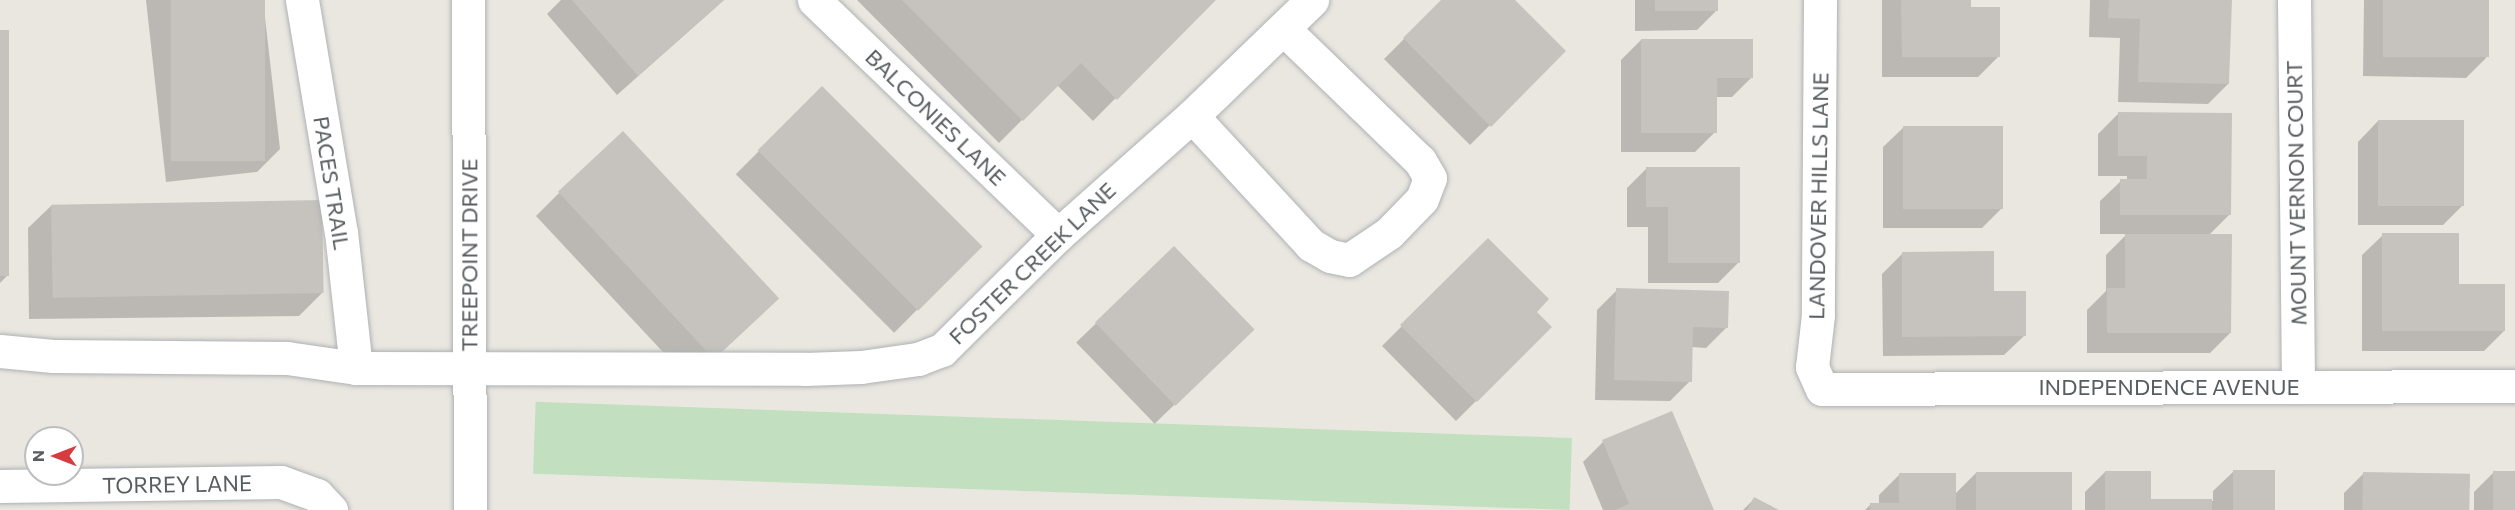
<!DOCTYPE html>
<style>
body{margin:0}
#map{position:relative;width:2515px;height:510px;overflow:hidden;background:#eae7e0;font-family:Commissioner,sans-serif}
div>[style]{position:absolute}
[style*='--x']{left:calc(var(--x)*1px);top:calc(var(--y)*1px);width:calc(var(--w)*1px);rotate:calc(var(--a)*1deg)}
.green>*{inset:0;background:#c2e0bf;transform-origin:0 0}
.shadow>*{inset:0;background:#0003;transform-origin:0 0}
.building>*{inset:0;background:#c6c2bd;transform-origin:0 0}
.roads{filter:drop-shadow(0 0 2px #aeb2b5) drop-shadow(0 0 2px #aeb2b5)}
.minor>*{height:33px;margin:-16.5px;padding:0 16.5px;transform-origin:16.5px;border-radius:16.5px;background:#fff}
span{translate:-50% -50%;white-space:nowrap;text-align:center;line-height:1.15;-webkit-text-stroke:6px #fff;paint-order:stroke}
.street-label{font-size:22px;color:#595d60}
.north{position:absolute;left:24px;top:426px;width:60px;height:60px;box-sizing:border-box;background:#fff;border:2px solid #bdbebf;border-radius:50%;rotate:270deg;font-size:16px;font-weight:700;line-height:24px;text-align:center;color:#595d60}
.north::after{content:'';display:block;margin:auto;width:21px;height:27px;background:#d63b3f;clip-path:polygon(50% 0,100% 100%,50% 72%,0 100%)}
</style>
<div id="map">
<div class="green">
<div style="left:1572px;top:438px;width:72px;height:1037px;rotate:92deg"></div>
</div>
<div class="shadow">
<div style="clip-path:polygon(146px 0,263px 0,280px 149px,257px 172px,166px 182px)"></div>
<div style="clip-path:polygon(561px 0,724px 0,617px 95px,547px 14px)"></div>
<div style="clip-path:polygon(857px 0,1213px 0,1093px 121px,1057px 85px,999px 143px)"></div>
<div style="clip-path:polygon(1443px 0,1513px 0,1564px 51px,1470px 145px,1384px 59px)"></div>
<div style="clip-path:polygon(1635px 0,1717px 0,1717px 10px,1697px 30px,1635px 31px)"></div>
<div style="clip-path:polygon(1882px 0,1970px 0,1970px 8px,1998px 57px,1978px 77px,1882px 77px)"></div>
<div style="clip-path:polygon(2090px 0,2230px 0,2228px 84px,2208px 104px,2118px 102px,2120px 38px,2089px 37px)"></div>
<div style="clip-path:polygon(2364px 0,2487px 0,2486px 58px,2466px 78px,2363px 76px)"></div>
<div style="clip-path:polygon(0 31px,8px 275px,0 283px)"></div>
<div style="clip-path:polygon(1641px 40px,1752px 77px,1732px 97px,1715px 97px,1715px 132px,1695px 152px,1621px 152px,1621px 60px)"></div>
<div style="left:822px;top:88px;width:224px;height:122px;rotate:45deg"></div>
<div style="clip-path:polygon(2118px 114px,2230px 214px,2209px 235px,2230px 333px,2210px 353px,2087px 353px,2087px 310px,2106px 291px,2106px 255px,2127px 234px,2100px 234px,2100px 201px,2121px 181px,2127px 181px,2127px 176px,2098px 176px,2098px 134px)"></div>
<div style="clip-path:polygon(2378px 121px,2463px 205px,2443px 225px,2358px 225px,2358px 142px)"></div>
<div style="clip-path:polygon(1904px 127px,2002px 208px,1982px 228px,1883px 228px,1883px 147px)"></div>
<div style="clip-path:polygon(1647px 168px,1738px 263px,1718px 283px,1648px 283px,1648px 227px,1627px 227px,1627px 188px)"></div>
<div style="clip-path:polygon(559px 193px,777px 298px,690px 381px,536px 216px)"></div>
<div style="clip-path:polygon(52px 205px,322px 293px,299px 316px,29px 319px,28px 228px)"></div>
<div style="clip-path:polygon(2383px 235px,2457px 285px,2504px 331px,2484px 351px,2362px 351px,2362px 255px)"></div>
<div style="clip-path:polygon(1488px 240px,1535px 312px,1550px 327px,1456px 421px,1382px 346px)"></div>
<div style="left:1174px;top:248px;width:113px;height:136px;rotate:46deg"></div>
<div style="clip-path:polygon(1902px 254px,2025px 335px,2004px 355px,1883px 356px,1882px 274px)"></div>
<div style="clip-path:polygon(1617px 290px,1726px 328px,1706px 348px,1691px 347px,1690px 381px,1670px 401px,1595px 400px,1597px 310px)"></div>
<div style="clip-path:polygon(1671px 413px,1712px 510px,1603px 510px,1583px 462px,1603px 442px)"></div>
<div style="clip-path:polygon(2234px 471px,2273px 510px,2085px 510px,2085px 492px,2105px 472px,2150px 501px,2213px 501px,2213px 491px)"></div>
<div style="clip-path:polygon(2494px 472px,2515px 472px,2515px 510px,2474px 510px,2474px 492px)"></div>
<div style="clip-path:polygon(1976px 473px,2071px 510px,1865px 510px,1870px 505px,1879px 505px,1879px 495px,1899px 475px,1954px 495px)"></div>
<div style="clip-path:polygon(2364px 473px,2469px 510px,2344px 510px,2344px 493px)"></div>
<div style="clip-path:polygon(1754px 499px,1776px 510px,1743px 510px)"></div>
</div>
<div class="building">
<div style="left:171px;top:0;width:94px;height:161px"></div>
<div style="clip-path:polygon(572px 0,724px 0,638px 76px)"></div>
<div style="clip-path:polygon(902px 0,1216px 0,1117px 100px,1081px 63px,1023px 121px)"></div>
<div style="clip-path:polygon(1441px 0,1515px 0,1566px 51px,1491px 127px,1403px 38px)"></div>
<div style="left:1655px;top:0;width:63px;height:11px"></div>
<div style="clip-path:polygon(1901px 0,1971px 0,1971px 7px,2000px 7px,2000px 57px,1902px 57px)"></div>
<div style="clip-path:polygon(2109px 0,2232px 0,2229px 84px,2138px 82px,2140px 19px,2108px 18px)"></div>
<div style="left:2383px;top:0;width:106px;height:57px"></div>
<div style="left:0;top:30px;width:9px;height:246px"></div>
<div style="clip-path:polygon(1641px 39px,1753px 39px,1753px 78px,1717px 78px,1717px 133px,1641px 133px)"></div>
<div style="left:822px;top:86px;width:227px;height:91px;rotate:45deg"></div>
<div style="clip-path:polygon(2118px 112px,2232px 113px,2231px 215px,2120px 215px,2120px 179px,2147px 179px,2147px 156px,2118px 156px)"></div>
<div style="left:2378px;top:120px;width:86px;height:86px"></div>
<div style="left:1903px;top:126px;width:100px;height:83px"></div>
<div style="left:623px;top:131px;width:229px;height:89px;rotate:47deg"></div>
<div style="clip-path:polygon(1646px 167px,1740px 167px,1740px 263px,1668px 263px,1668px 207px,1646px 207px)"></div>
<div style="left:322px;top:200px;width:93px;height:271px;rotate:89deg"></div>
<div style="clip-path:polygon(2382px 233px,2459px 233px,2459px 284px,2505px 284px,2505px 331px,2382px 331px)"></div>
<div style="clip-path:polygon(2125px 234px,2232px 234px,2231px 333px,2107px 333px,2107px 288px,2125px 288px)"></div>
<div style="clip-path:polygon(1488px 238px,1549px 299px,1537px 312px,1552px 327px,1477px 402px,1400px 325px)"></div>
<div style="left:1174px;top:246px;width:116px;height:110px;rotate:46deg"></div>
<div style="clip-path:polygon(1994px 251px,1994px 291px,2026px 291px,2026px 336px,1902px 337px,1902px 252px)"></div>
<div style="clip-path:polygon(1616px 288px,1729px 291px,1728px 328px,1693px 327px,1692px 382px,1614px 380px)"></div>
<div style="clip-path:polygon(1672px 411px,1714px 510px,1615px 510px,1629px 504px,1602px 440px)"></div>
<div style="left:2233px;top:470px;width:42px;height:40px"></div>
<div style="clip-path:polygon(2105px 471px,2151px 471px,2151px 499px,2212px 499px,2212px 510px,2105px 510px)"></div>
<div style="left:2493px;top:471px;width:22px;height:39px"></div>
<div style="left:1976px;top:472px;width:96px;height:38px"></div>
<div style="left:2363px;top:472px;width:107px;height:38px;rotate:1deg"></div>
<div style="clip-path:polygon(1899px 473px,1956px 473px,1956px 510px,1870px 510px,1870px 503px,1899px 503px)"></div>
<div style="clip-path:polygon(1754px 497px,1779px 510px,1747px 510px)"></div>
</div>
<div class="roads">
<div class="minor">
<div style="--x:302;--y:0;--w:235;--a:80.5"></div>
<div style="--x:341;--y:232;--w:137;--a:83.7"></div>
<div style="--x:468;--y:0;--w:510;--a:89.78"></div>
<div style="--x:814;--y:0;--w:339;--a:43.9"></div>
<div style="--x:1820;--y:0;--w:315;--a:90.4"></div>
<div style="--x:1818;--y:315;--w:52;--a:96.6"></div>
<div style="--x:1812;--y:367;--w:24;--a:66"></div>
<div style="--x:1822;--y:389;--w:693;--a:-0.25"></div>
<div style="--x:2294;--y:0;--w:387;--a:89.4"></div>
<div style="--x:1192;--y:116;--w:176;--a:47.3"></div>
<div style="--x:1311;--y:245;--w:22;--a:30"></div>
<div style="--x:1330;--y:256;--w:19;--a:12"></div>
<div style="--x:1349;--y:260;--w:48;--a:-34"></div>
<div style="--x:1389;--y:233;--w:47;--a:-45.9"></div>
<div style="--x:1422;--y:199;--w:22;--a:-69"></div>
<div style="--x:1430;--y:178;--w:20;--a:-120"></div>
<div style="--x:1420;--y:161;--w:190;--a:-135.9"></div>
<div style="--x:0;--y:351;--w:53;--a:5.4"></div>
<div style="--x:53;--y:356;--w:234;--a:0.5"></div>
<div style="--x:287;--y:358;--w:70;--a:8.2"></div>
<div style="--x:356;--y:368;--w:449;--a:0.1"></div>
<div style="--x:805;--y:369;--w:56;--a:-2"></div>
<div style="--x:861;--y:367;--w:58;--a:-8"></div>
<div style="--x:918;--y:359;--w:26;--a:-21"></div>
<div style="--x:942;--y:350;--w:163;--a:-44.8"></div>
<div style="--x:1058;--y:235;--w:179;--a:-41.6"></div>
<div style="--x:1192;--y:116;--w:167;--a:-44"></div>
<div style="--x:0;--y:486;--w:281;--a:-0.8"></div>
<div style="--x:281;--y:482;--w:38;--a:20"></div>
<div style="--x:317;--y:495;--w:21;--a:47"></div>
</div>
</div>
<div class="street-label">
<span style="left:936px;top:117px;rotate:44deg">BALCONIES LANE</span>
<span style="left:332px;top:183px;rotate:81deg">PACES TRAIL</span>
<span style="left:2296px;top:193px;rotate:-91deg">MOUNT VERNON COURT</span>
<span style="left:1818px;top:196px;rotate:-89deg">LANDOVER HILLS LANE</span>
<span style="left:469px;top:255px;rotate:-90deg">TREEPOINT DRIVE</span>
<span style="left:1032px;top:263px;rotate:-44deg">FOSTER CREEK LANE</span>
<span style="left:2169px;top:387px">INDEPENDENCE AVENUE</span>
<span style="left:177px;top:484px;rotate:-1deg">TORREY LANE</span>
</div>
<div class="north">N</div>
</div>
